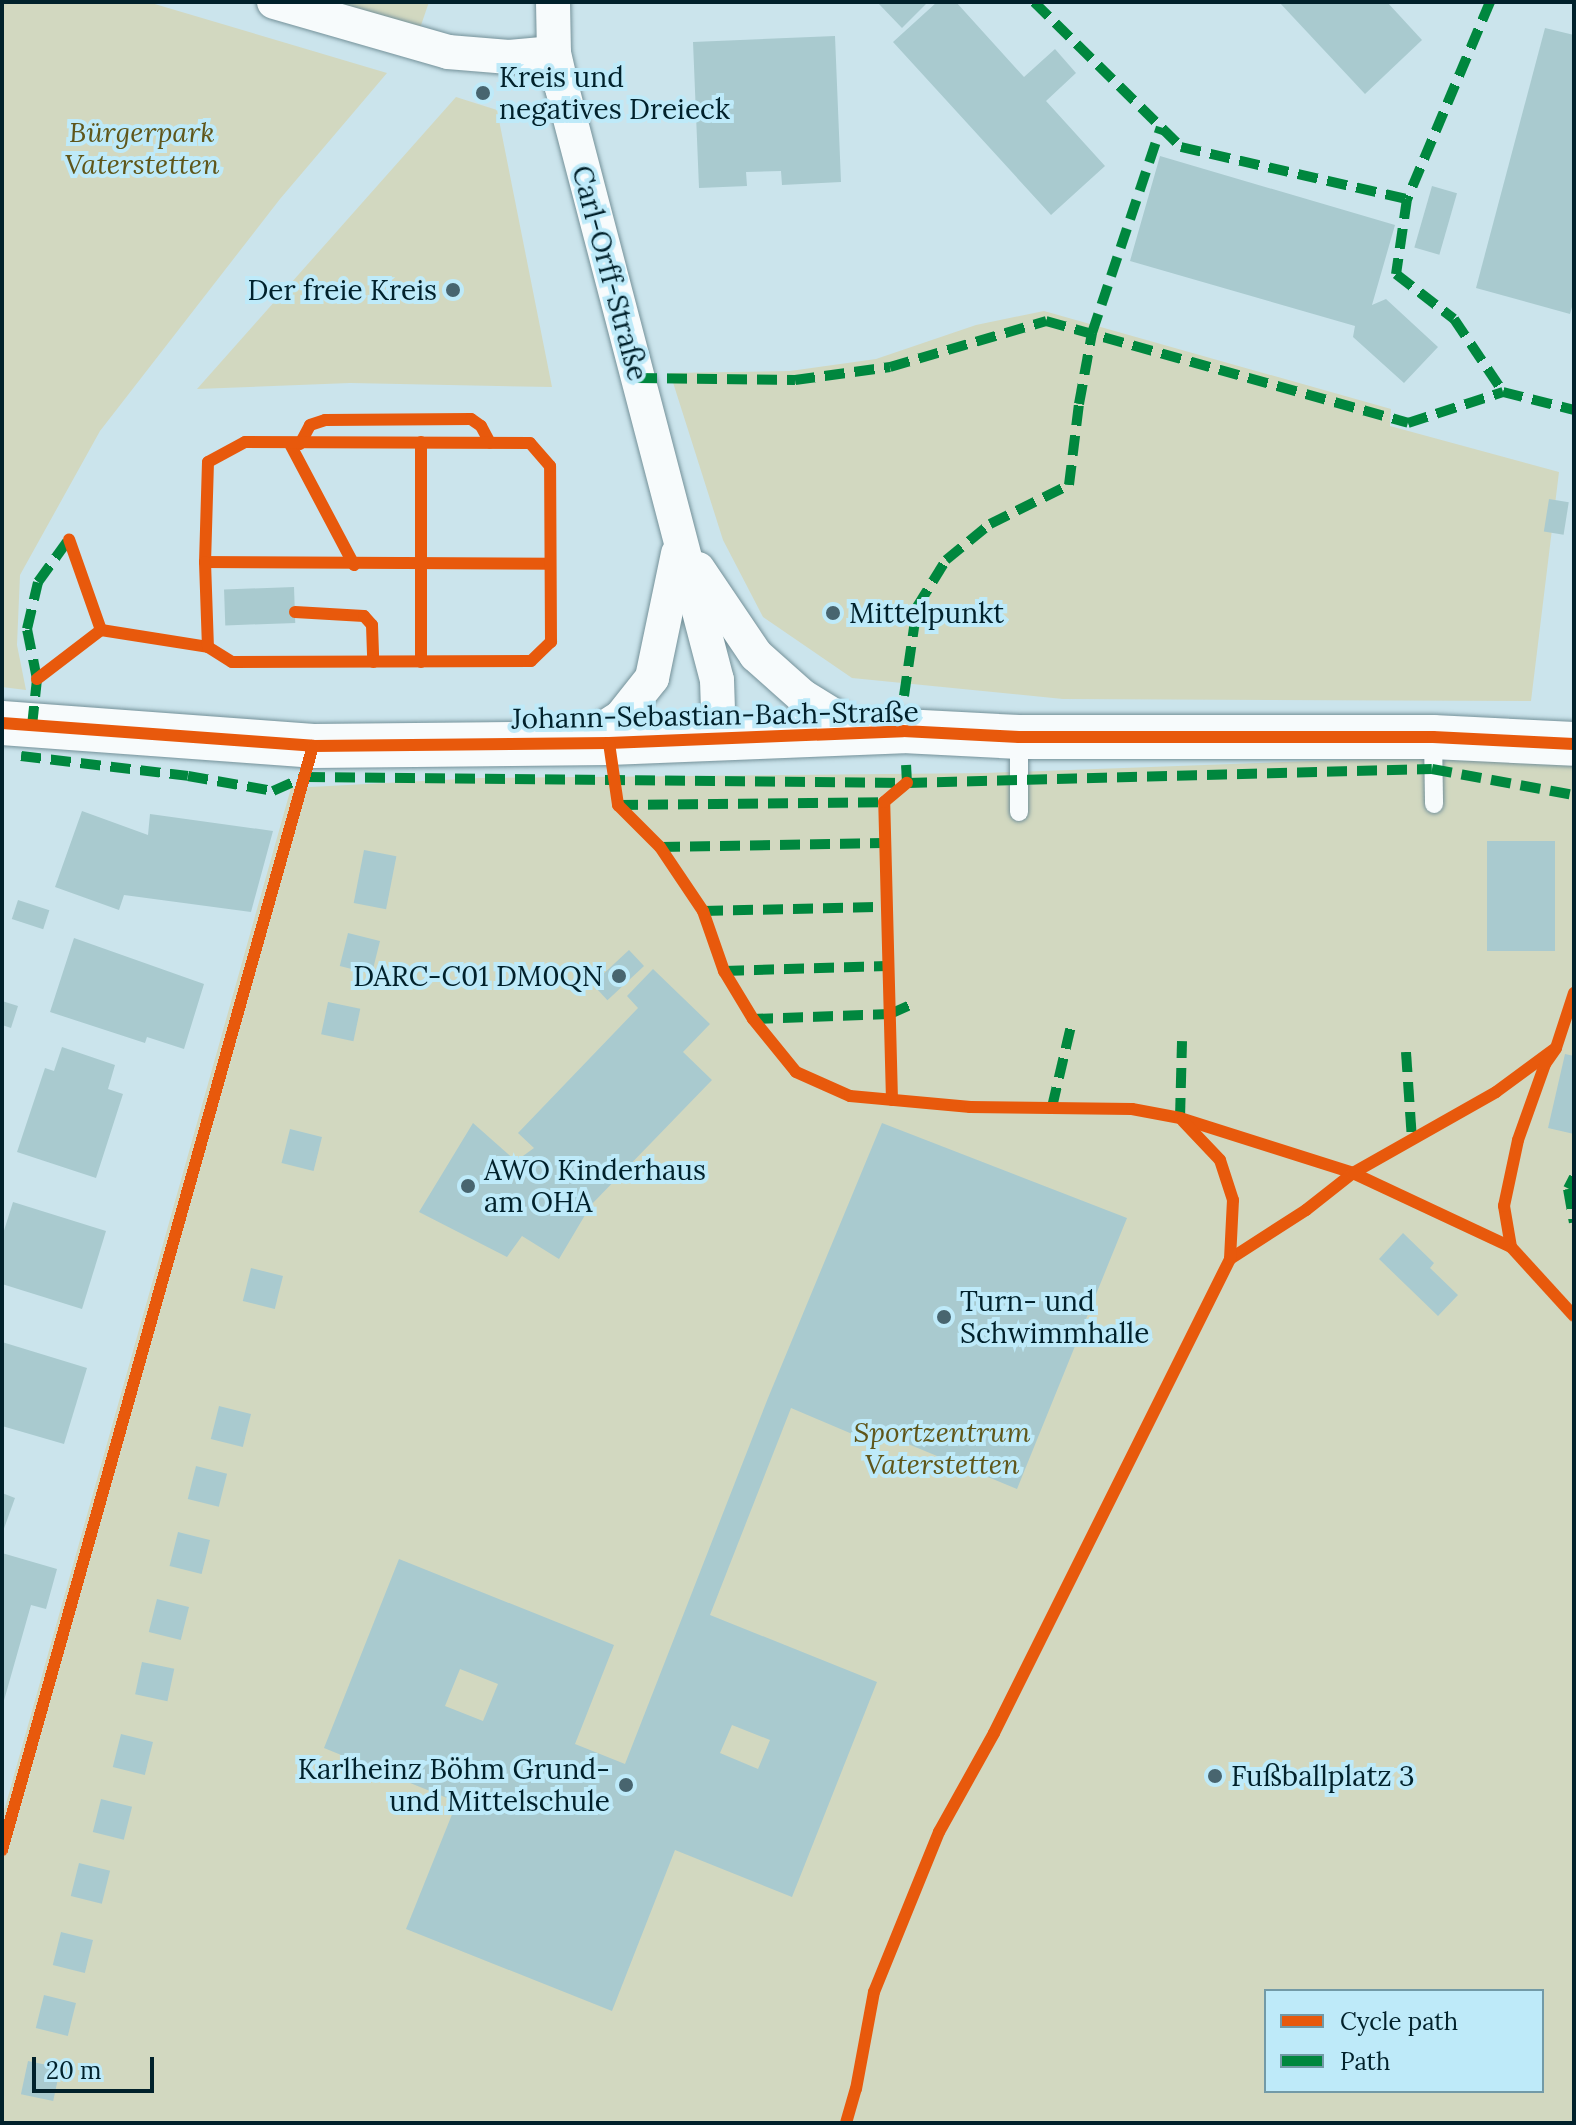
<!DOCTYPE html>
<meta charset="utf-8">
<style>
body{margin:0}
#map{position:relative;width:1576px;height:2125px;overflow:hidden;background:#cbe4ec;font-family:Lora,serif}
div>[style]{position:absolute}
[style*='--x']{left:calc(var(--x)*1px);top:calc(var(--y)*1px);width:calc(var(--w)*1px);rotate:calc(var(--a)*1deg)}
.green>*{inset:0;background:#d2d8c0}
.building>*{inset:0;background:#a9cacf;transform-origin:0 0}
.roads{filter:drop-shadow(0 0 2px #749199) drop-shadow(0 0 2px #749199)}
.lane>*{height:18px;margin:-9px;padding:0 9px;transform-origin:9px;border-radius:9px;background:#f7fbfc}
.street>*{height:34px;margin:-17px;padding:0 17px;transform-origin:17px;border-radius:17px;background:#f7fbfc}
.secondary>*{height:44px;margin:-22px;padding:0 22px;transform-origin:22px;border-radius:22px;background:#f7fbfc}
.quiet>*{height:10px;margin-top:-5px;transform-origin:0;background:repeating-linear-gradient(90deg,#00873e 0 20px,transparent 0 30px)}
.cycleway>*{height:12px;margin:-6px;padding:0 6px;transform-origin:6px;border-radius:6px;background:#e8590c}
.dots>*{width:22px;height:22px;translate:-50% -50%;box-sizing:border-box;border:4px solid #beeaf9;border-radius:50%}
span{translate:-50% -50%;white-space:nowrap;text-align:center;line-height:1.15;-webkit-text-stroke:8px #beeaf9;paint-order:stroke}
.poi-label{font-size:28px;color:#01212b}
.left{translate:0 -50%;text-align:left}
.right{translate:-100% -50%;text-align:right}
.park-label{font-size:28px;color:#5f561a;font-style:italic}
.street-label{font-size:28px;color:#01212b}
.frame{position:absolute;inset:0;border:4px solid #01212b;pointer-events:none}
.legend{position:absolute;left:1264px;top:1989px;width:280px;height:104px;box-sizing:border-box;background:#beeaf9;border:2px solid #729aa7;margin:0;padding:10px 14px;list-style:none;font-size:24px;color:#01212b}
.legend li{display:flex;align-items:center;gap:16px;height:40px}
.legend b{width:40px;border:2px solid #729aa7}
.scale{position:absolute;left:32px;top:2057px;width:122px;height:36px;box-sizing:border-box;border:4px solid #01212b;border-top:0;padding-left:10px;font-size:24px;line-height:28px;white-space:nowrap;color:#01212b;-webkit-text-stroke:6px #beeaf9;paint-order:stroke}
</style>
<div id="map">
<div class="green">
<div style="clip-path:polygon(2px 2px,148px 2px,387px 73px,280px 199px,100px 431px,20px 575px,17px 645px,26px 690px,2px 687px)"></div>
<div style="clip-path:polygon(317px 2px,429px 2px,419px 31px)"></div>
<div style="clip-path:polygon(456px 97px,497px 110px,552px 387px,350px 383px,197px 389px)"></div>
<div style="clip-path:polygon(1044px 311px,1391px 409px,1390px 426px,1559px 472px,1531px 701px,1063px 699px,852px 678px,763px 617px,723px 540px,670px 373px,790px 371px,876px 359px,976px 325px)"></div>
<div style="clip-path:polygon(evenodd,1475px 755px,1574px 759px,1574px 2123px,2px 2123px,2px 1818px,291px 788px,480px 778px,986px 773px,1475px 755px,1266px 1991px,1542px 1991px,1542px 2091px,1266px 2091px,1266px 1991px)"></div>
</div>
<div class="building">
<div style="clip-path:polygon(877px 2px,928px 2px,902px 28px)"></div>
<div style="clip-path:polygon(937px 2px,956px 2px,1024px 77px,1055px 49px,1076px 73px,1046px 101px,1105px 166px,1051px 215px,893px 42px)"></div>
<div style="clip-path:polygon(1279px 2px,1387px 2px,1422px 40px,1365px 94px)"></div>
<div style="clip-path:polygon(1545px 28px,1574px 35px,1574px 300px,1570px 314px,1476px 288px)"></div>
<div style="clip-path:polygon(835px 36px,841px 182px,782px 185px,781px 171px,746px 172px,747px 186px,699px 188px,693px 42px)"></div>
<div style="clip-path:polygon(1160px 156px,1395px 225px,1372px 305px,1386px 299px,1438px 347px,1404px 383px,1353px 337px,1355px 326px,1130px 261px)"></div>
<div style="left:1432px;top:186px;width:26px;height:64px;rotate:16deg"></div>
<div style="left:1549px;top:499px;width:20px;height:33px;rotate:9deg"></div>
<div style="left:294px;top:587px;width:36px;height:70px;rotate:88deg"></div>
<div style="clip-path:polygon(82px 811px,148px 835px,150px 814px,273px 831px,251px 912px,124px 895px,119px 910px,55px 887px)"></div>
<div style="left:1487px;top:841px;width:68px;height:110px"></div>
<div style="left:364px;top:850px;width:33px;height:54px;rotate:11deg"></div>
<div style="left:18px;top:900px;width:33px;height:20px;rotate:18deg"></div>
<div style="left:348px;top:933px;width:33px;height:34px;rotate:14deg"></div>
<div style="clip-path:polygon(74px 938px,204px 984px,184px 1049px,147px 1037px,145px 1043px,50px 1012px)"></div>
<div style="left:629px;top:950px;width:22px;height:50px;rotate:47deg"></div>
<div style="clip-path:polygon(653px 969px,710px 1024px,683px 1052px,712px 1080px,591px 1205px,559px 1259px,522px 1236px,507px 1257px,419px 1212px,473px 1123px,516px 1161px,534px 1148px,518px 1133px,638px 1008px,627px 996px)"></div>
<div style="clip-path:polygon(2px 1001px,18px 1006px,11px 1028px,2px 1025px)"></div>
<div style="left:328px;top:1002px;width:33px;height:33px;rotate:12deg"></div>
<div style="clip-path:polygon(62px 1047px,115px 1065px,108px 1089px,123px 1094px,96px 1178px,17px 1152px,45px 1068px,54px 1071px)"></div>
<div style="clip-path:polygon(1565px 1054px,1574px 1056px,1574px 1134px,1548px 1128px)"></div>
<div style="clip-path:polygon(evenodd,882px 1123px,1127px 1218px,1017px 1489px,862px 1425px,857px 1436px,791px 1408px,710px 1615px,877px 1682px,792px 1897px,675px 1850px,612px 2011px,406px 1929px,457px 1802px,324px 1748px,399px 1559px,614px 1645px,575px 1744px,625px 1764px,768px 1398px,882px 1123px,460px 1669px,498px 1684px,483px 1721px,445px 1706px,460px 1669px,882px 1123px,732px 1725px,770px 1740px,758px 1769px,720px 1753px,732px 1725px)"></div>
<div style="left:290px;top:1129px;width:33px;height:35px;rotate:14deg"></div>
<div style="clip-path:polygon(13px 1202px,106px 1231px,82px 1309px,2px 1284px,2px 1237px)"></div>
<div style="clip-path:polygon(1403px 1233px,1434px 1263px,1430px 1268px,1458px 1295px,1438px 1316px,1379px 1259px)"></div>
<div style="left:251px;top:1268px;width:33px;height:34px;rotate:14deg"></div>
<div style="clip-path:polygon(2px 1342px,87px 1368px,64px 1444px,2px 1426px)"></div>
<div style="left:219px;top:1406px;width:33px;height:34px;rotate:14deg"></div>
<div style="left:196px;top:1466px;width:32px;height:34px;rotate:14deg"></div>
<div style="clip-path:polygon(2px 1493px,15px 1498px,2px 1534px)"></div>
<div style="left:178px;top:1532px;width:33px;height:35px;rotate:14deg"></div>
<div style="clip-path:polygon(2px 1553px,57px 1569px,46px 1609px,31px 1605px,3px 1704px)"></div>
<div style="left:157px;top:1599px;width:33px;height:34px;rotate:14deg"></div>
<div style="left:142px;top:1662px;width:33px;height:33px;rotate:12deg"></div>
<div style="left:121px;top:1734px;width:33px;height:34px;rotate:14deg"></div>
<div style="left:101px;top:1799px;width:32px;height:34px;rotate:14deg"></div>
<div style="left:79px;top:1863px;width:32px;height:34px;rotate:14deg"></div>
<div style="left:61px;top:1932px;width:33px;height:34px;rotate:14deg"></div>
<div style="left:44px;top:1995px;width:33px;height:34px;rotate:14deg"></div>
<div style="left:28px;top:2061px;width:33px;height:34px;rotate:12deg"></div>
</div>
<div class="roads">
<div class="lane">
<div style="--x:1433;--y:737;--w:67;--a:89.1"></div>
<div style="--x:1019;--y:812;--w:75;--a:-90"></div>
</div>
<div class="street">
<div style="--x:274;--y:2;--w:181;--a:16"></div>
<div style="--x:448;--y:52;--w:61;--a:4.7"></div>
<div style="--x:509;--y:57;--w:45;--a:-5.1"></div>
<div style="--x:553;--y:2;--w:51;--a:88.9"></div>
<div style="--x:554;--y:53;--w:36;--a:77"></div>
<div style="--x:562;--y:88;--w:612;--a:75.33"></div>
<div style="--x:717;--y:680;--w:59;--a:88.1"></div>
<div style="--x:698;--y:569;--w:104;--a:56"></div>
<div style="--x:756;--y:655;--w:62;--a:41.7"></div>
<div style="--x:802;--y:696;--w:70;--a:31.7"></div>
<div style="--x:579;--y:744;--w:50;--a:-32.7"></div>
<div style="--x:621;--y:717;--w:50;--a:-51.5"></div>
<div style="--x:652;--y:678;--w:127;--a:-78.2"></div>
</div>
<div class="secondary">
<div style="--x:2;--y:723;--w:312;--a:4.2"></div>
<div style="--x:313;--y:746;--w:296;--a:-0.6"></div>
<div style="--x:609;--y:743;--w:294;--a:-2.3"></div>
<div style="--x:903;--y:731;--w:116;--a:3"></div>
<div style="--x:1019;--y:737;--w:414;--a:0"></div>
<div style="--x:1433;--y:737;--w:141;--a:2.8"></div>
</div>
</div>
<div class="quiet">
<div style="--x:1034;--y:2;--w:206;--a:44.6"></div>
<div style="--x:1181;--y:147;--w:232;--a:13"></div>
<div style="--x:1490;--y:2;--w:214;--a:112.8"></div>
<div style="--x:1407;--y:199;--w:76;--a:98.3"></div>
<div style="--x:1396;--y:274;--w:73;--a:37.8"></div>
<div style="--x:1454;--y:319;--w:88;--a:56.1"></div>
<div style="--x:637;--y:378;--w:158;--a:0.7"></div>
<div style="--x:795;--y:380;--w:96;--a:-7.8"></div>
<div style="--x:890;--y:367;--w:163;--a:-16.4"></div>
<div style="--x:1046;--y:321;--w:376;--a:15.7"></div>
<div style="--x:1408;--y:423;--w:100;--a:-18.1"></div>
<div style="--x:1503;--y:392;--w:73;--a:14.2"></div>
<div style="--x:904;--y:696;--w:90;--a:-81.7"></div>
<div style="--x:917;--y:607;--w:55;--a:-58.3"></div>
<div style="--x:946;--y:560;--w:57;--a:-39.3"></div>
<div style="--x:990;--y:524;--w:88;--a:-26.3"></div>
<div style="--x:1069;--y:485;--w:82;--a:-83"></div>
<div style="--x:1079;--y:404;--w:72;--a:-79.6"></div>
<div style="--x:1092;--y:333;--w:217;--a:-71.5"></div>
<div style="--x:32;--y:726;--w:47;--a:-83.9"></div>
<div style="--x:37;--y:679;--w:51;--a:-101.3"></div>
<div style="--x:27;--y:629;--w:48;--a:-76.8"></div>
<div style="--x:38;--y:582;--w:53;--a:-54.2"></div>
<div style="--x:21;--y:756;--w:168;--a:6.8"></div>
<div style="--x:188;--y:776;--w:86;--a:10"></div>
<div style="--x:273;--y:791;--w:35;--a:-24"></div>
<div style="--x:305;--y:777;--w:602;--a:0.57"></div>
<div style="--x:907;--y:783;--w:525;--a:-1.53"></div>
<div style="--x:1432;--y:769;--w:144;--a:10.4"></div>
<div style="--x:618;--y:805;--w:266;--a:-0.6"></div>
<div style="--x:884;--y:802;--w:30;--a:-40"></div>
<div style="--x:907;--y:783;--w:18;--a:-93"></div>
<div style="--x:660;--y:847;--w:223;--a:-1"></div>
<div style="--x:703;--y:911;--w:183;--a:-1.3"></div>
<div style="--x:724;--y:971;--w:163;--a:-1.8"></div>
<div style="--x:753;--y:1019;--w:137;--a:-2.1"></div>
<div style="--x:890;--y:1014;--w:24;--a:-24"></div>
<div style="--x:1406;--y:1052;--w:88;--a:86.1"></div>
<div style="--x:1052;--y:1107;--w:83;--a:-76.8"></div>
<div style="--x:1180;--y:1118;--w:77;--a:-88.5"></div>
<div style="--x:1574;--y:1177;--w:13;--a:117"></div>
<div style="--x:1568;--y:1189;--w:34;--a:80"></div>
</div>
<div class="cycleway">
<div style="--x:421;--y:442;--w:220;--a:90"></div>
<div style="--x:290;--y:444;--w:137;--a:62.1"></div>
<div style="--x:300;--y:444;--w:21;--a:-62"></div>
<div style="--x:310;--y:425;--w:16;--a:-18"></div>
<div style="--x:325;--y:420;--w:146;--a:-0.4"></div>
<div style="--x:471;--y:419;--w:12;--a:35"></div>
<div style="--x:481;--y:426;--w:19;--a:62"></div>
<div style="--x:205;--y:562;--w:345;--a:0.3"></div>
<div style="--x:295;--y:612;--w:69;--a:3.3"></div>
<div style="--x:364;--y:616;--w:12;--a:48"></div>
<div style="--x:372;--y:625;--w:37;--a:88"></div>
<div style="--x:101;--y:630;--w:108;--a:9"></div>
<div style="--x:208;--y:647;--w:28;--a:32"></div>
<div style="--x:232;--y:662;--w:299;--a:-0.2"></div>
<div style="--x:531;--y:661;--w:28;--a:-44"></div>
<div style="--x:551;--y:642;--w:176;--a:-90.3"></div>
<div style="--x:550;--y:466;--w:30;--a:-131"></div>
<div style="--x:530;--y:443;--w:285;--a:-179.8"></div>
<div style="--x:245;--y:442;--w:42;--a:151.6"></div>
<div style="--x:208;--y:462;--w:100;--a:91.7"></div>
<div style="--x:205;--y:562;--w:85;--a:88"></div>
<div style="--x:37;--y:679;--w:81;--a:-37.4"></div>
<div style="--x:101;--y:630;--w:96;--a:-109.4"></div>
<div style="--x:2;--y:723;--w:312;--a:4.2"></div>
<div style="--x:313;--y:746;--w:296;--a:-0.6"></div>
<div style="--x:609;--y:743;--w:294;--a:-2.3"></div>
<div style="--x:903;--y:731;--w:116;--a:3"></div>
<div style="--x:1019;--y:737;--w:414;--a:0"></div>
<div style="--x:1433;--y:737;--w:141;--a:2.8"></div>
<div style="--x:609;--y:743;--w:63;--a:81.7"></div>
<div style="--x:618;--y:805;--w:59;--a:45"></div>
<div style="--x:660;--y:847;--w:77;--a:56.1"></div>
<div style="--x:703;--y:911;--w:64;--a:70.7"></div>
<div style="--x:724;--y:971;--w:56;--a:58.9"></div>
<div style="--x:753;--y:1019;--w:68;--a:50.9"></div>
<div style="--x:796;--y:1072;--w:59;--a:24"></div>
<div style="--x:850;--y:1096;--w:121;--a:5.2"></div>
<div style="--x:970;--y:1107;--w:162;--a:0.7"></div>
<div style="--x:1132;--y:1109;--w:49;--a:10.6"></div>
<div style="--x:1180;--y:1118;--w:182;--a:17.6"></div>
<div style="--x:1353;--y:1173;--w:164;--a:-29.5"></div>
<div style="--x:1496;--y:1092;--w:74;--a:-36.3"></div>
<div style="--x:892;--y:1100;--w:298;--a:-91.5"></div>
<div style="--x:884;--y:802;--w:30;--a:-40"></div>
<div style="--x:1511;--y:1247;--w:42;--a:-99.7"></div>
<div style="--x:1504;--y:1206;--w:67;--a:-78"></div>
<div style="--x:1518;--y:1140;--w:81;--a:-70.4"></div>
<div style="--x:1545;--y:1064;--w:19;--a:-55"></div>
<div style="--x:1556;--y:1048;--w:58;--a:-71.9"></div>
<div style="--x:1230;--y:1259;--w:90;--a:-32.8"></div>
<div style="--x:1306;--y:1210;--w:60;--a:-38.2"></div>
<div style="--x:1353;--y:1173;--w:174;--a:25.1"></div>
<div style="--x:1511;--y:1247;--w:93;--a:47.6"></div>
<div style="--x:2;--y:1850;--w:1147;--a:-74.27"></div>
<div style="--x:846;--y:2123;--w:35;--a:-74"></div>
<div style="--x:856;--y:2089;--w:99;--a:-79.5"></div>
<div style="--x:874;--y:1992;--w:173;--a:-67.9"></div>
<div style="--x:939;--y:1832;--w:113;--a:-60.9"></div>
<div style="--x:994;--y:1733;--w:530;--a:-63.53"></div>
<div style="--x:1230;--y:1259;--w:59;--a:-87.1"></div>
<div style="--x:1233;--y:1200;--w:42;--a:-108"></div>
<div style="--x:1220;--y:1160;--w:54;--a:-133.5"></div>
</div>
<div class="dots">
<div style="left:483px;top:93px;background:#48656f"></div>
<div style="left:453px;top:290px;background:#48656f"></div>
<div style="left:833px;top:613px;background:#48656f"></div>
<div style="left:619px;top:976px;background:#48656f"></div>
<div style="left:468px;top:1186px;background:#48656f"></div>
<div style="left:944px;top:1317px;background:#48656f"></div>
<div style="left:1215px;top:1776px;background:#48656f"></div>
<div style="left:626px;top:1785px;background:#48656f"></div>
</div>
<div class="poi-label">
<span class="left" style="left:499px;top:93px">Kreis und<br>negatives Dreieck</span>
<span class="right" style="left:437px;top:290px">Der freie Kreis</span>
<span class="left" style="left:849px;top:613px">Mittelpunkt</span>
<span class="right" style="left:603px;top:976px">DARC-C01 DM0QN</span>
<span class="left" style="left:484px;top:1186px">AWO Kinderhaus<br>am OHA</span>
<span class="left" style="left:960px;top:1317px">Turn- und<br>Schwimmhalle</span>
<span class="right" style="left:610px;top:1785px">Karlheinz Böhm Grund-<br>und Mittelschule</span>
<span class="left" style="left:1231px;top:1776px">Fußballplatz 3</span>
</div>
<div class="park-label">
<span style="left:142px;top:148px">Bürgerpark<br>Vaterstetten</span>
<span style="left:942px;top:1448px">Sportzentrum<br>Vaterstetten</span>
</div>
<div class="street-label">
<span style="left:610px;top:273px;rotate:75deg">Carl-Orff-Straße</span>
<span style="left:715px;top:715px;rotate:-1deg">Johann-Sebastian-Bach-Straße</span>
</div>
<div class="frame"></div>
<ul class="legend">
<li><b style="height:10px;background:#e8590c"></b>Cycle path</li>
<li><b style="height:10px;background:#00873e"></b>Path</li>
</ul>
<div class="scale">20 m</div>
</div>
